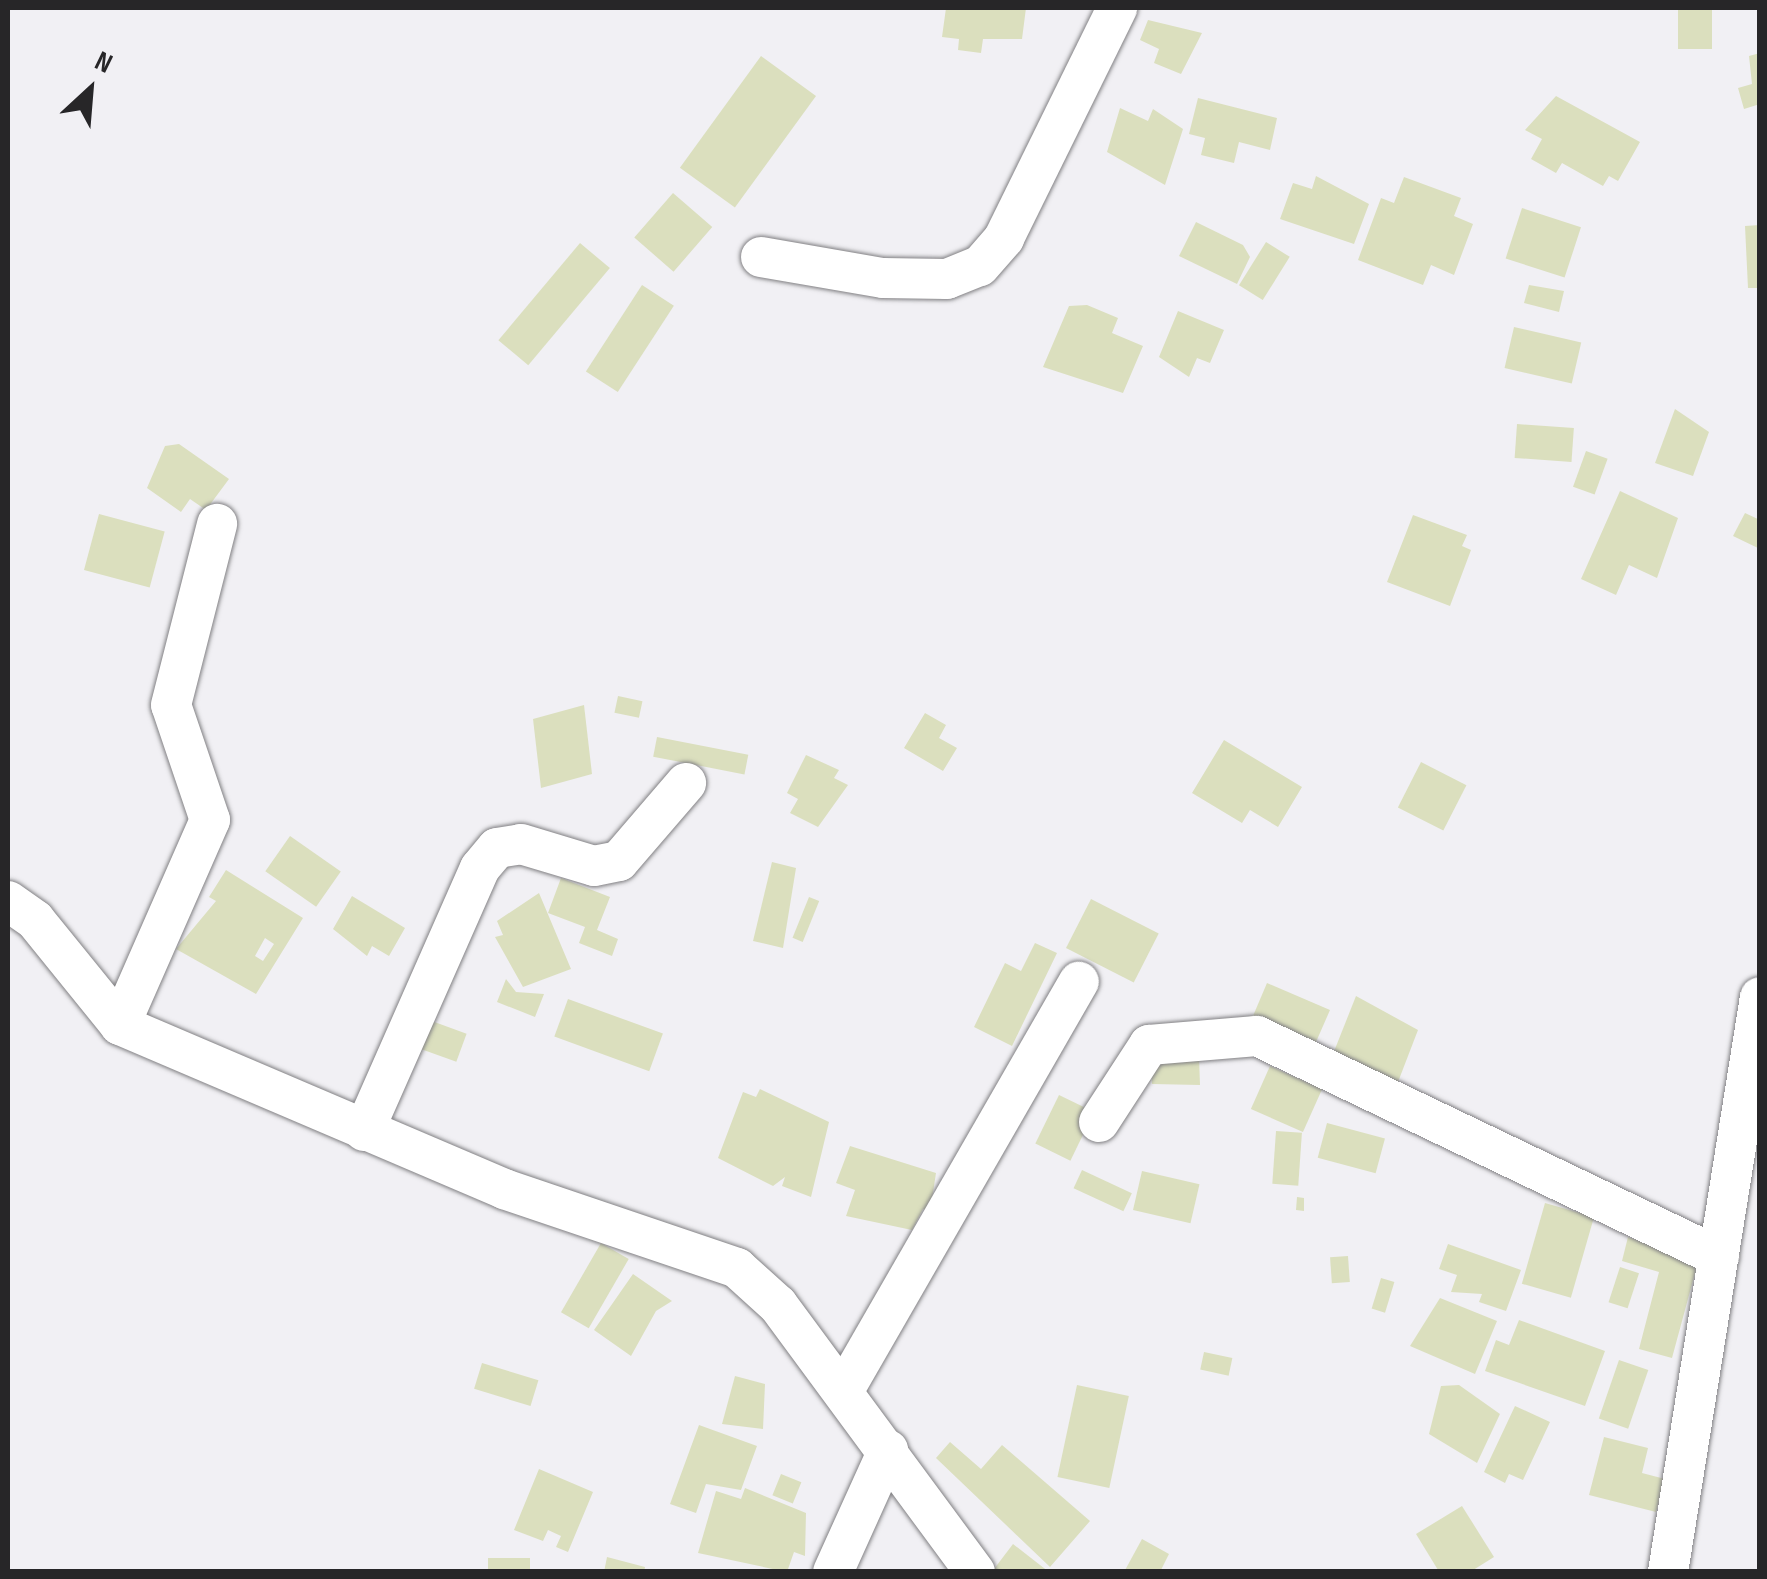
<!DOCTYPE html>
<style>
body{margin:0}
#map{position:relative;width:1767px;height:1579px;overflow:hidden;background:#f1f0f4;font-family:"Sofia Sans Condensed",sans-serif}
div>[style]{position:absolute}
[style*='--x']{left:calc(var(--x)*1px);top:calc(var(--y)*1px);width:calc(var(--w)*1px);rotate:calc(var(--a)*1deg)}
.building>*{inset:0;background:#dbdfbe;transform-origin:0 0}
.roads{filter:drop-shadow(0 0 2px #818083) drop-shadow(0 0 2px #818083)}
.minor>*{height:40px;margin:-20px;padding:0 20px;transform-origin:20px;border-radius:20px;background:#fff}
span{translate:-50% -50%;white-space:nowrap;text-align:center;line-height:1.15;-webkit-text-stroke:8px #f1f0f4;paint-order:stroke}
.frame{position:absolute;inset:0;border:10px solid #272628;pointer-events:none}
.north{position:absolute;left:40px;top:40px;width:100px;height:100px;-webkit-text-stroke:8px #f1f0f4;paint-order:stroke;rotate:26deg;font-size:28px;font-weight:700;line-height:40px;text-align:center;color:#272628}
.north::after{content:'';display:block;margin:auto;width:35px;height:45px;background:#272628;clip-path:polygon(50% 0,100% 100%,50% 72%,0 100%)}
</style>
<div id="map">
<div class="building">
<div style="clip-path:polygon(946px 8px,1026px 8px,1022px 39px,983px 39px,981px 53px,958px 50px,959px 39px,942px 37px)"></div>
<div style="left:1678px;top:8px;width:34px;height:41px"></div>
<div style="clip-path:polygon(1148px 20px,1202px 33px,1181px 74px,1154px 63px,1159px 49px,1140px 40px)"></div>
<div style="clip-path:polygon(1760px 53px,1760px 104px,1744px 109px,1738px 88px,1752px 84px,1749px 56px)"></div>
<div style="left:761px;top:56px;width:68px;height:138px;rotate:36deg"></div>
<div style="clip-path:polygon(1556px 96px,1640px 142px,1618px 181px,1609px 176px,1603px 186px,1562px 163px,1556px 173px,1531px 159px,1542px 139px,1525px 130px)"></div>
<div style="clip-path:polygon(1198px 98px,1277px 118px,1270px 150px,1239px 142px,1234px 163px,1201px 155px,1205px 138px,1189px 134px)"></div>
<div style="clip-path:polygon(1120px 108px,1148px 121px,1153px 109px,1183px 129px,1165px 185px,1107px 152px)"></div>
<div style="clip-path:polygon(1316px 176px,1369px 204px,1354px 244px,1280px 219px,1293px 183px,1312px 189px)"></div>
<div style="clip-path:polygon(1404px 177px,1461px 198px,1454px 216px,1473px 224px,1454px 275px,1431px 265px,1423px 285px,1358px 260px,1381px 198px,1394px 203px)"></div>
<div style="left:673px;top:193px;width:52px;height:59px;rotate:41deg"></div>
<div style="left:1522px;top:208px;width:62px;height:53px;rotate:18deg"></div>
<div style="clip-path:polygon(1196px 222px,1243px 245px,1250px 257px,1237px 284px,1179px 256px)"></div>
<div style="clip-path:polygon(1760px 225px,1760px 288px,1748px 288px,1745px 226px)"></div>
<div style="left:1266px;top:242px;width:28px;height:51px;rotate:32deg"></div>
<div style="left:580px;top:243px;width:39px;height:127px;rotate:40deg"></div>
<div style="left:642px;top:285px;width:38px;height:103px;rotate:33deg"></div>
<div style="clip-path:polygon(1529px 285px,1564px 291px,1559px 312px,1524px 303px)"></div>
<div style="clip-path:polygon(1087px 305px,1118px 318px,1112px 333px,1143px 346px,1123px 393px,1043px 367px,1069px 306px)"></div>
<div style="clip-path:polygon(1178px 311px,1224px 330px,1210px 363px,1197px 358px,1189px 377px,1159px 357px)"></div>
<div style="left:1514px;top:327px;width:69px;height:42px;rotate:13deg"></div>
<div style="clip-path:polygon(1675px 409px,1709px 432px,1693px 476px,1655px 463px)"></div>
<div style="left:1517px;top:424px;width:57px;height:34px;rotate:4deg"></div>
<div style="clip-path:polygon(179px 444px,229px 479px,206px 510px,190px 499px,181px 512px,147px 488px,165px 446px)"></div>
<div style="left:1586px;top:451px;width:23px;height:38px;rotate:20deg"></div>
<div style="clip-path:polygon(1620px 491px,1678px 518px,1657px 578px,1629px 565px,1616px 595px,1581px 579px)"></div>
<div style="clip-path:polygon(1745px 513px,1760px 520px,1760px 549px,1733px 536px)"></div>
<div style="left:99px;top:514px;width:68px;height:58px;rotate:15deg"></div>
<div style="clip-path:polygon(1413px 515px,1467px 535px,1462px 546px,1471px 550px,1450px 606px,1387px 582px)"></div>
<div style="left:618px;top:696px;width:25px;height:17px;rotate:12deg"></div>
<div style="clip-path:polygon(584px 705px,592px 774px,541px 788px,533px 719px)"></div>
<div style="clip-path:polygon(925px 713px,946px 725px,939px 738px,957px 748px,943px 771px,904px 748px)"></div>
<div style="left:657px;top:737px;width:93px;height:20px;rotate:11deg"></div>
<div style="clip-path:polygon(1224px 740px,1302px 787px,1278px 827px,1250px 810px,1242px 823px,1192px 793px)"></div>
<div style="clip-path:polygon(806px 755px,839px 770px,834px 778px,848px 785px,818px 827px,790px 813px,798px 799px,787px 793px)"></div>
<div style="left:1421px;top:762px;width:51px;height:51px;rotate:27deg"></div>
<div style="left:290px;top:836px;width:62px;height:43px;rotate:35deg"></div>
<div style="clip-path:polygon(772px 862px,796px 868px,783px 948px,753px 941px)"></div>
<div style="clip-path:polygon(evenodd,226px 870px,303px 918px,256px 994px,176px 949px,216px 901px,209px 897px,226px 870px,265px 938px,274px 944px,263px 961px,255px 956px,265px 938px)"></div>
<div style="clip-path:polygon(561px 878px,610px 897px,597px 930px,618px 939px,612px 956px,579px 943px,585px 927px,548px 913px)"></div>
<div style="clip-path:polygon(539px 893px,571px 969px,523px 987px,495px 937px,503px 935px,497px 921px)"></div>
<div style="clip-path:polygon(352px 896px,405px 928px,389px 956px,372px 946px,367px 956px,333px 929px)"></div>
<div style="left:809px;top:897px;width:11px;height:44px;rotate:22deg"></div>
<div style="left:1091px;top:899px;width:76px;height:55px;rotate:27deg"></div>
<div style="clip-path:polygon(1035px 943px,1057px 953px,1012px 1046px,974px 1027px,1005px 963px,1021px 971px)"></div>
<div style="clip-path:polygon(506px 979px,516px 992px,544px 994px,535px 1017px,497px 1002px)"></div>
<div style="clip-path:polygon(1267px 983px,1330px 1010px,1316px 1042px,1250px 1023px)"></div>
<div style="clip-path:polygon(1356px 996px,1418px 1030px,1398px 1082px,1331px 1059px)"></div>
<div style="left:568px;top:999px;width:101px;height:40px;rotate:20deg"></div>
<div style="left:429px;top:1020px;width:40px;height:30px;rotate:20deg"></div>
<div style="clip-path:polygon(1179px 1057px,1199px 1057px,1200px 1085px,1152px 1084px,1151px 1064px)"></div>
<div style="left:1270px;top:1066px;width:57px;height:47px;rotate:24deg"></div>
<div style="clip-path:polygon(760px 1089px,829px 1122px,811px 1197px,782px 1186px,785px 1177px,773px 1186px,718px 1158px,743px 1092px,756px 1097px)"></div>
<div style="left:1059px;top:1095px;width:39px;height:54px;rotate:26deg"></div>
<div style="left:1327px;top:1123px;width:60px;height:36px;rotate:15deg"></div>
<div style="left:1276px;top:1131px;width:26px;height:53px;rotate:4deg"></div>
<div style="clip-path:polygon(850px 1146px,936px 1173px,930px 1212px,923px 1209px,912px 1230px,846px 1216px,855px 1190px,836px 1183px)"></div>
<div style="left:1082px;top:1170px;width:55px;height:20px;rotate:25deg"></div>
<div style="left:1142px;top:1171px;width:59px;height:40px;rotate:13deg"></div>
<div style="clip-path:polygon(1297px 1197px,1304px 1198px,1304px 1211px,1296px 1210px)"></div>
<div style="left:1545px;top:1203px;width:51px;height:84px;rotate:16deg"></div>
<div style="clip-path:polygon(1628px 1237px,1698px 1262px,1672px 1358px,1639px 1349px,1659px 1272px,1622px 1261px)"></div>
<div style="left:601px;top:1243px;width:32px;height:80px;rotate:30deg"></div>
<div style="clip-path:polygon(1448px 1244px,1521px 1270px,1506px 1311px,1479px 1302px,1482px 1294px,1451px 1292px,1457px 1275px,1439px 1269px)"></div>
<div style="left:1348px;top:1256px;width:26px;height:18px;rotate:86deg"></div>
<div style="left:1620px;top:1267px;width:20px;height:37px;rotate:18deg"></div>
<div style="clip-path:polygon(633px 1274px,672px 1301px,656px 1311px,631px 1356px,594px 1330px)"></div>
<div style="left:1381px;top:1278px;width:14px;height:32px;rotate:17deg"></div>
<div style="clip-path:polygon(1440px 1298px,1497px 1321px,1475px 1374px,1410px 1346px)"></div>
<div style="clip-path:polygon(1519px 1320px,1605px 1351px,1585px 1406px,1485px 1371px,1496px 1340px,1509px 1345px)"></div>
<div style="left:1204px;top:1352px;width:29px;height:18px;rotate:12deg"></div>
<div style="left:1619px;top:1360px;width:31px;height:62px;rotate:19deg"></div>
<div style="left:482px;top:1363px;width:59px;height:27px;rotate:17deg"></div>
<div style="clip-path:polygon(735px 1376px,765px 1384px,763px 1429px,722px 1424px)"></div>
<div style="left:1077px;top:1385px;width:53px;height:94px;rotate:12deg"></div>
<div style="clip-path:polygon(1459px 1385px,1500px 1414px,1477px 1463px,1429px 1434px,1441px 1386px)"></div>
<div style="clip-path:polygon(1515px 1406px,1550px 1422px,1523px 1480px,1509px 1474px,1505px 1483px,1484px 1472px)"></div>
<div style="clip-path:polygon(699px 1425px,757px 1446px,741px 1490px,706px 1484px,696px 1513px,670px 1504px)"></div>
<div style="clip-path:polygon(1604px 1437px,1648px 1448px,1642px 1473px,1665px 1479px,1656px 1512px,1589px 1495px)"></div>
<div style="clip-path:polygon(950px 1442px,981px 1469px,1002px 1445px,1090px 1521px,1050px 1567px,936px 1458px)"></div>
<div style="clip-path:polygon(539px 1469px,593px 1492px,568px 1552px,556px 1547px,561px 1536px,548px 1530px,543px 1541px,514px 1530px)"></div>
<div style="left:781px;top:1474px;width:22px;height:23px;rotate:22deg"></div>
<div style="clip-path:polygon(745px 1488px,806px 1513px,805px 1556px,794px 1552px,787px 1572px,698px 1553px,716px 1491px,741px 1499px)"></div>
<div style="clip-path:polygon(1462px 1506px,1494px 1557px,1470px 1572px,1438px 1570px,1416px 1534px)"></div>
<div style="clip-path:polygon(1142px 1539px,1169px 1554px,1160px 1572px,1124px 1572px)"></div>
<div style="clip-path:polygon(1013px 1544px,1049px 1572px,994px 1569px)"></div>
<div style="clip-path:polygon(607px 1557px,645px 1567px,644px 1572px,604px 1572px)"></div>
<div style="left:530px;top:1558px;width:14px;height:42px;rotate:90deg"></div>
</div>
<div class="roads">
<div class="minor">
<div style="--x:761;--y:257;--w:124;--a:9.8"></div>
<div style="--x:883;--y:278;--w:64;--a:0.9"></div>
<div style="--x:947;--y:279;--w:35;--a:-22"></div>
<div style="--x:980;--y:266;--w:37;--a:-49"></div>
<div style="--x:1004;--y:238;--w:256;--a:-63.8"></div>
<div style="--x:8;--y:901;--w:33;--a:35"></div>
<div style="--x:35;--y:920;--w:135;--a:51"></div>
<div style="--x:120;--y:1025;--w:418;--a:23.1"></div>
<div style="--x:504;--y:1189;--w:246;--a:18.7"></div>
<div style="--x:737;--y:1268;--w:55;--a:42.1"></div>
<div style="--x:778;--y:1305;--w:332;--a:53.6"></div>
<div style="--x:120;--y:1025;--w:224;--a:-66.3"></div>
<div style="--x:210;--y:820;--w:121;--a:-108.7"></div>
<div style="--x:171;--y:705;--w:187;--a:-75.7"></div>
<div style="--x:1099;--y:1122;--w:92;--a:-57"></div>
<div style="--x:1149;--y:1045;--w:108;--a:-4.8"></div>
<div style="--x:1257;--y:1036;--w:512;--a:25.56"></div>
<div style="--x:364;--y:1131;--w:287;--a:-66.2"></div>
<div style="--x:480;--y:868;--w:26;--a:-50"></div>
<div style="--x:497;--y:848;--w:24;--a:-9"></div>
<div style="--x:521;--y:844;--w:76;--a:16.8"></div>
<div style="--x:594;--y:866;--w:25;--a:-11"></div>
<div style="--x:619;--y:861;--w:103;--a:-49.3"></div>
<div style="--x:844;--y:1390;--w:471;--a:-60.1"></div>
<div style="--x:833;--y:1572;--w:134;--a:-65.7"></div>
<div style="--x:1668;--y:1572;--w:582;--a:-80.91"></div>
</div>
</div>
<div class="frame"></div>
<div class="north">N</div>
</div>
